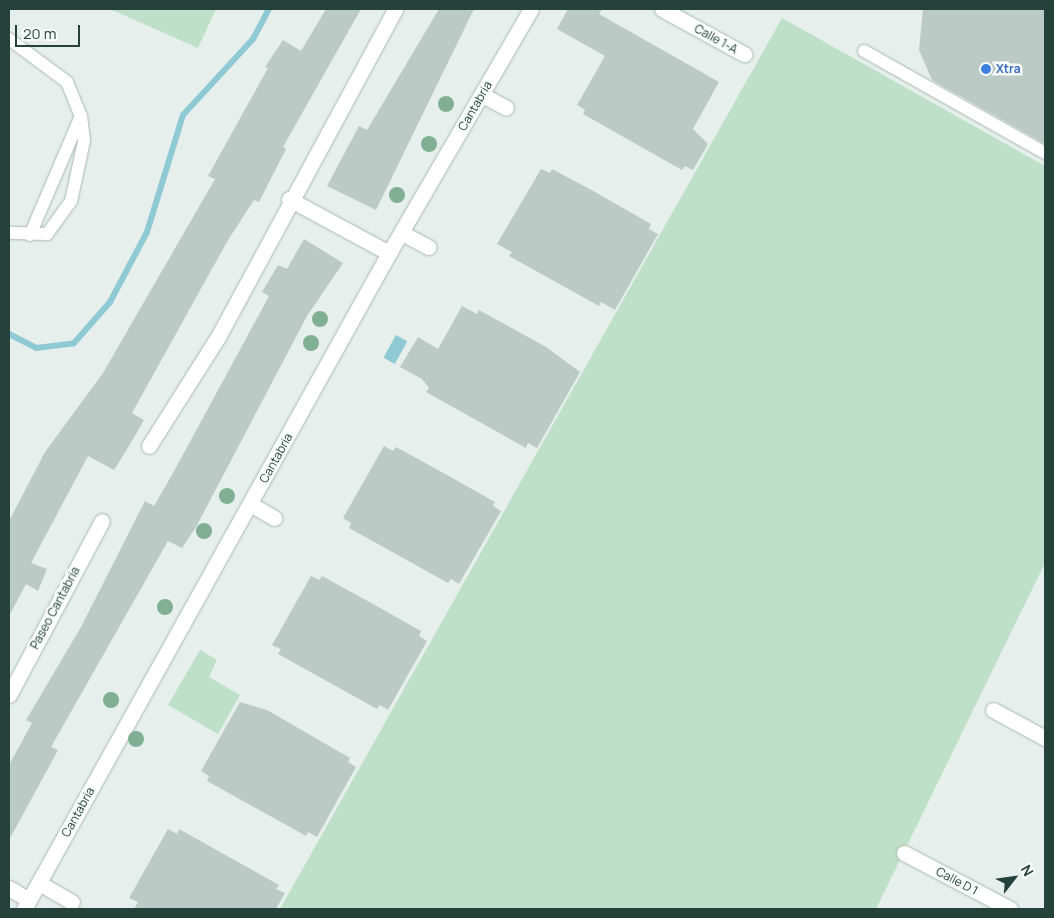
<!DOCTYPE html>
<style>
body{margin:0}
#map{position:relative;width:1054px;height:918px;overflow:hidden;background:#e6efeb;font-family:Manrope,sans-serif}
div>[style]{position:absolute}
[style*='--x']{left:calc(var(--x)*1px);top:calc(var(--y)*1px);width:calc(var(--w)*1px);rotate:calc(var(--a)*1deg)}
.green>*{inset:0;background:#bfe0c8}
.water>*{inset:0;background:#8ec9d4;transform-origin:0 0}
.stream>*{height:6px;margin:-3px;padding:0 3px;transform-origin:3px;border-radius:3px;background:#8ec9d4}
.building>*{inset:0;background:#bbcac4}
.roads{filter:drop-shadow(0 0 1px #a8b8b2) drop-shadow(0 0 1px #a8b8b2)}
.service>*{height:12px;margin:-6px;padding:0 6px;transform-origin:6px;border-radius:6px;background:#fff}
.minor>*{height:15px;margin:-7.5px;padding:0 7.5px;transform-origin:7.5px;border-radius:7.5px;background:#fff}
.trees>*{width:16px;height:16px;margin:-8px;border-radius:50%;background:#80af93}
.dots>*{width:14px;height:14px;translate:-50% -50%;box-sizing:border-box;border:2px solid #f7fbf9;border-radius:50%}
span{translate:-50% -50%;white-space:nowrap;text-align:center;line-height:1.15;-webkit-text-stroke:5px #f7fbf9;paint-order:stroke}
.street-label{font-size:12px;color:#24423a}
.shop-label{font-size:12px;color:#366cbe;font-weight:700}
.left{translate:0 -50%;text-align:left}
.frame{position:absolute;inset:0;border:10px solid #24423a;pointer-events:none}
.north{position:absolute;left:989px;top:853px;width:50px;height:50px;-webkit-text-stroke:4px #f7fbf9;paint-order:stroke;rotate:60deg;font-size:14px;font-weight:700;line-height:20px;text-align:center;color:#24423a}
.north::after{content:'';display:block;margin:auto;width:18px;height:22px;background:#24423a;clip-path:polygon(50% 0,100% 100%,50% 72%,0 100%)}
.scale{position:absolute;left:15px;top:25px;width:65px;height:22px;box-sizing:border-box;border:2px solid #24423a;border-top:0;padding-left:6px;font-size:15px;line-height:18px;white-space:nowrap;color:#24423a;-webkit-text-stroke:4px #f7fbf9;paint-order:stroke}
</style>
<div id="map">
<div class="green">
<div style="clip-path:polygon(110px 9px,216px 9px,198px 48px)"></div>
<div style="clip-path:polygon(782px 18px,1045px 166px,1045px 563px,876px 909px,280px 909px)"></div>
<div style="clip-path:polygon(200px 650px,217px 660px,209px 677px,240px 695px,218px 734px,168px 705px)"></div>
</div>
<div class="water">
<div style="left:396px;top:335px;width:13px;height:26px;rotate:29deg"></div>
</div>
<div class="stream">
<div style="--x:9;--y:334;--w:30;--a:27"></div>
<div style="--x:36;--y:348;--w:38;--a:-7"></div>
<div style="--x:74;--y:343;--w:55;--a:-48.7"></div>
<div style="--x:110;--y:302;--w:79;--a:-62.1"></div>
<div style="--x:147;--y:232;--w:122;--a:-72.9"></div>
<div style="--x:183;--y:115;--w:103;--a:-47.4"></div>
<div style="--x:253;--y:39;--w:34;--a:-62"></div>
</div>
<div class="building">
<div style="clip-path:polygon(326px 9px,361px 9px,283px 147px,286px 149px,259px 202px,254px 200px,228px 240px,132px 413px,144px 420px,129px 446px,114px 470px,88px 456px,31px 563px,47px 569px,38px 591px,26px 584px,9px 616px,9px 521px,45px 452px,103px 373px,215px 179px,208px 176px,268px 68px,265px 67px,283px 40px,301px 51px)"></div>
<div style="clip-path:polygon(439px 9px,474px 9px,376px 210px,327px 186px,359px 126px,367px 130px)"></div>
<div style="clip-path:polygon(568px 9px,602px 9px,599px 14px,719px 82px,693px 129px,708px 144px,693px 170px,685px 166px,682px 170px,583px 114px,585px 110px,577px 105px,605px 56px,557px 29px)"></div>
<div style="clip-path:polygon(923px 9px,1045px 9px,1045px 144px,932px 80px,919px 50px)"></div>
<div style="clip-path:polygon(541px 169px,550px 173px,552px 169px,595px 192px,651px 224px,649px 229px,658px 234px,615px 310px,601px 302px,599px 306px,509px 256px,512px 252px,497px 244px)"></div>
<div style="clip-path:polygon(304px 239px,343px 263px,307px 316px,196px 527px,182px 548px,168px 541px,51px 747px,58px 750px,9px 840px,9px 765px,32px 723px,26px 720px,81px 627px,145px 501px,154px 506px,173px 473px,269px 296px,262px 292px,278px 265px,287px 269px)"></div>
<div style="clip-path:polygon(462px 306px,477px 314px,479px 310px,546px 347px,580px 372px,537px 448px,528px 443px,526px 448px,426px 392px,429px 388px,422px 379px,400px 367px,418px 337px,438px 349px)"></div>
<div style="clip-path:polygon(384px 446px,393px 451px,396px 447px,447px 475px,495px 502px,493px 506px,501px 511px,459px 584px,451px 579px,448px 583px,369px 539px,349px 528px,351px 523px,343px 518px)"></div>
<div style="clip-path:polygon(311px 576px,319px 580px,322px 576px,373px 604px,421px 631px,419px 636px,427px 641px,388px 710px,380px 705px,377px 709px,278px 654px,281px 649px,272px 645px)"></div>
<div style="clip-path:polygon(240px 702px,267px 710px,350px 758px,348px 762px,356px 767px,317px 837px,308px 832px,306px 836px,207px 781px,209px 776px,201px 771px)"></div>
<div style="clip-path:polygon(168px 829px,177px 834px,179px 829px,279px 885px,276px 889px,285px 893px,276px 909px,134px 909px,138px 902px,129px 898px)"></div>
</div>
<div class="roads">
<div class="service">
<div style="--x:9;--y:39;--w:72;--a:36.6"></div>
<div style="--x:67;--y:82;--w:37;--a:68"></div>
<div style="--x:81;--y:116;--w:25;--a:83"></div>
<div style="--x:84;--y:141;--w:61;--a:102.2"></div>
<div style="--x:71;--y:201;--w:41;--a:126"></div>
<div style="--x:47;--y:234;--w:38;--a:-178"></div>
<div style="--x:864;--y:51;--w:208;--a:29.4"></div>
<div style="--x:30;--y:235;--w:129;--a:-66.8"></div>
</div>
<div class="minor">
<div style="--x:662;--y:9;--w:94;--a:28.8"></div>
<div style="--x:482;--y:95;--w:27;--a:28"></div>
<div style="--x:289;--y:199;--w:114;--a:28.4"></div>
<div style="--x:402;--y:233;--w:30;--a:28"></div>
<div style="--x:149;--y:446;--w:129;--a:-57.7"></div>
<div style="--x:218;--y:337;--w:373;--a:-61.6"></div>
<div style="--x:250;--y:504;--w:28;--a:30"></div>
<div style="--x:9;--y:695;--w:197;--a:-61.9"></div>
<div style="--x:993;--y:710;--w:59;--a:28.3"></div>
<div style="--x:904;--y:853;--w:120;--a:27.8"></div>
<div style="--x:39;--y:883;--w:38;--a:30"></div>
<div style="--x:9;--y:888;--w:23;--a:31"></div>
<div style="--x:24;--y:909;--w:751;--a:-60.91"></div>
<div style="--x:389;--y:253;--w:282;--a:-59.8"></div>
</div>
</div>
<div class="trees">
<div style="left:446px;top:104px"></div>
<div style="left:429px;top:144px"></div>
<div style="left:397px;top:195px"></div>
<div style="left:320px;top:319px"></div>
<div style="left:311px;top:343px"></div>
<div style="left:227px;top:496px"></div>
<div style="left:204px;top:531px"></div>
<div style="left:165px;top:607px"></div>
<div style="left:111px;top:700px"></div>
<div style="left:136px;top:739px"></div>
</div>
<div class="dots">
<div style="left:986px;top:69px;background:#3f7fe0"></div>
</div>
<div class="street-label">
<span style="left:716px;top:39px;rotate:29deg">Calle 1-A</span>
<span style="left:475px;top:106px;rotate:-60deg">Cantabria</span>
<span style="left:276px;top:458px;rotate:-61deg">Cantabria</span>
<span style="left:55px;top:608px;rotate:-62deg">Paseo Cantabria</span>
<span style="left:78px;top:812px;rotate:-61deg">Cantabria</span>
<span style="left:957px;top:881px;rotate:28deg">Calle D 1</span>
</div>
<div class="shop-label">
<span class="left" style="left:996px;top:69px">Xtra</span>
</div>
<div class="frame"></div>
<div class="north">N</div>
<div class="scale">20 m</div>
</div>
